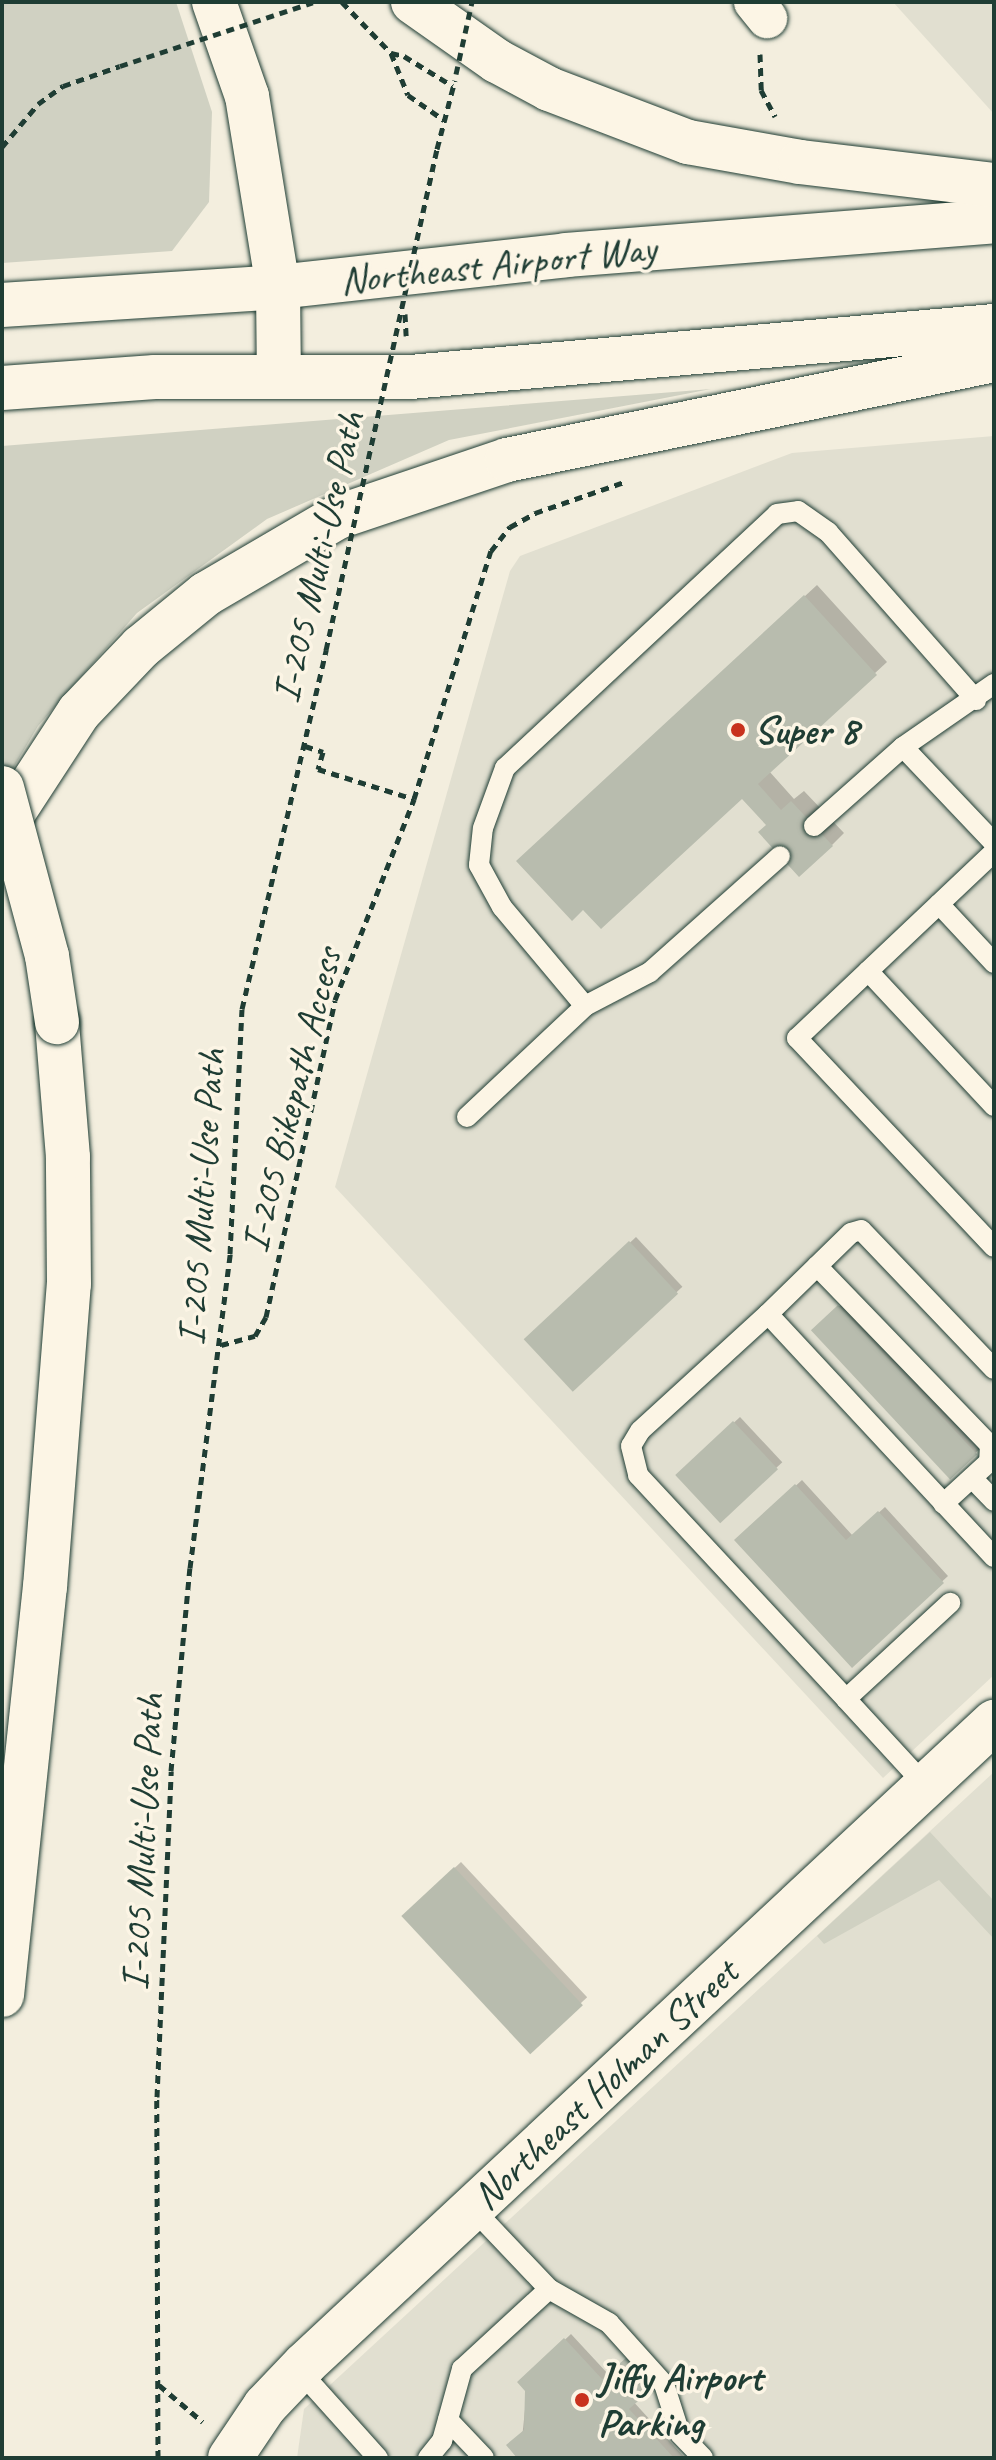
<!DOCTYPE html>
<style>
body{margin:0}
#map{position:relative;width:996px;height:2460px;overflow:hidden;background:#f3eede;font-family:Caveat,sans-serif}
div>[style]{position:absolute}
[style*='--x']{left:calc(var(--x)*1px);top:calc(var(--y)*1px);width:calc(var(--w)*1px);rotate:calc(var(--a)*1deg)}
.built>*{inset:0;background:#e1dfd0}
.green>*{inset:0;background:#d0d1c2}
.shadow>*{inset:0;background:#0003;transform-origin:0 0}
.building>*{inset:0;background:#b8bcae;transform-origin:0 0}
.path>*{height:5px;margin-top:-2.5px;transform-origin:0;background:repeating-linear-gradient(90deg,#1f3d34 0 8px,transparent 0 14px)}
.roads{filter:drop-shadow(0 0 2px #1f3d34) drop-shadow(0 0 2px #1f3d34)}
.lane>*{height:20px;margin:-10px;padding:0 10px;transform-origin:10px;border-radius:10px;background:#fcf5e5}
.street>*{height:40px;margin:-20px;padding:0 20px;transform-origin:20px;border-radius:20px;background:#fcf5e5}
.secondary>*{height:44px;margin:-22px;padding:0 22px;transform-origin:22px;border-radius:22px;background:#fcf5e5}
.primary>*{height:44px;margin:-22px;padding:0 22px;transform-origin:22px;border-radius:22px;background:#fcf5e5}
.highway>*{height:44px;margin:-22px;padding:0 22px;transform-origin:22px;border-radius:22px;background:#fcf5e5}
.path-bridge>*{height:5px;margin-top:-2.5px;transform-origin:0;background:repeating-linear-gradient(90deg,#1f3d34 0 8px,transparent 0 14px)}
.bridges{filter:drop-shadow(0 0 2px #1f3d34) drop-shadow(0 0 2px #1f3d34)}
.highway-bridge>*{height:44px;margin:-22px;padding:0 22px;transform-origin:22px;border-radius:22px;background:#fcf5e5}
.dots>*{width:22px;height:22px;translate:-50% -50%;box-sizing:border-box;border:4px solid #fcf5e5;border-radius:50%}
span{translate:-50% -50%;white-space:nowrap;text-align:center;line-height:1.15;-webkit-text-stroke:7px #fcf5e5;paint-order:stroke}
.street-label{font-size:40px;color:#1f3d34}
.poi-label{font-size:40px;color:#1f3d34;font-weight:700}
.left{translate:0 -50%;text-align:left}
.frame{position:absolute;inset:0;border:4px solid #1f3d34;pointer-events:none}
</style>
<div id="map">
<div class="built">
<div style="clip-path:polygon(893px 2px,994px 2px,994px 114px)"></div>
<div style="clip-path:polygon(994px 436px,994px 1675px,883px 1778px,335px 1187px,510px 571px,520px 556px,792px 453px)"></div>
<div style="clip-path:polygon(994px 1772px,994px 2458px,297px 2458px,304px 2409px)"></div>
</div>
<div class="green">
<div style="clip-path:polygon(2px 2px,176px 2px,212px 112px,209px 202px,172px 251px,2px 263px)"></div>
<div style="clip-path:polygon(711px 389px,449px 440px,267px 519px,137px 613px,38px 726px,2px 787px,2px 446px)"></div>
<div style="clip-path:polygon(930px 1832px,994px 1901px,994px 1939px,939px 1880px,824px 1944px,817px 1936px)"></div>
</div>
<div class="shadow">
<div style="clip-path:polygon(817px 585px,887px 662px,769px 771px,794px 799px,804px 791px,844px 833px,832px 845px,768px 824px,742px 796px,531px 849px)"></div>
<div style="left:636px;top:1237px;width:68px;height:149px;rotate:47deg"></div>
<div style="left:845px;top:1301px;width:200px;height:42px;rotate:47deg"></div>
<div style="left:740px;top:1417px;width:62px;height:84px;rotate:47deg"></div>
<div style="clip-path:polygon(802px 1480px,853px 1536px,885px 1507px,948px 1576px,852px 1665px,737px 1540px)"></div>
<div style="left:461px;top:1862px;width:185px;height:79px;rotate:47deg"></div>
<div style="clip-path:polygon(571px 2334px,609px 2375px,685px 2458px,520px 2458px,527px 2390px,520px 2382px)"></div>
</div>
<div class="building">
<div style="clip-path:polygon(804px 595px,877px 675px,758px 784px,781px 810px,791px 801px,833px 846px,799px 877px,758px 832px,766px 825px,742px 799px,601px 929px,583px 910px,572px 921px,516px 861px)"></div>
<div style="left:629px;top:1241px;width:72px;height:144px;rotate:47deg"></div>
<div style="left:838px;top:1305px;width:204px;height:37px;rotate:47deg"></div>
<div style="left:733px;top:1421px;width:66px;height:79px;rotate:47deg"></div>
<div style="clip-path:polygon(795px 1484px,846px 1540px,878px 1511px,944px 1583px,852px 1668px,734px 1540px)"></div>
<div style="left:454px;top:1867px;width:189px;height:72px;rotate:47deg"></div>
<div style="clip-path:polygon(564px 2338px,602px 2379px,627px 2357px,654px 2387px,629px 2409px,674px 2458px,517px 2458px,506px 2445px,524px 2430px,525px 2391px,517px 2382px)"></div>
</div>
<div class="path">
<div style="--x:342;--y:2;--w:71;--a:46.1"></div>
<div style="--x:391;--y:53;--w:45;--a:68"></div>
<div style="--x:408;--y:95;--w:44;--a:34.8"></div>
<div style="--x:391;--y:53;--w:13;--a:13"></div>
<div style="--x:404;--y:56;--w:57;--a:31.5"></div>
<div style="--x:760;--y:54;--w:36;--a:88"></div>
<div style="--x:761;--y:90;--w:30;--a:62"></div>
<div style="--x:2;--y:147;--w:56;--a:-50.1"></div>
<div style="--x:38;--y:104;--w:31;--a:-36"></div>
<div style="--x:63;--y:86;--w:60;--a:-19.3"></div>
<div style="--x:437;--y:149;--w:71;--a:-75.4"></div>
<div style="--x:405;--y:314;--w:22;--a:87"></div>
<div style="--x:305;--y:746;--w:19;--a:18"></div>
<div style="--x:323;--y:752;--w:18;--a:106"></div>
<div style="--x:318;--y:769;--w:101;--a:17.4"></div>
<div style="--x:221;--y:1345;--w:35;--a:-15"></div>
<div style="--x:255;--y:1336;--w:22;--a:-60"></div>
<div style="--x:266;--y:1317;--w:324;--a:-77.7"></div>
<div style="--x:335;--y:1000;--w:216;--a:-68.5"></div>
<div style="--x:414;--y:799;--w:260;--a:-72.8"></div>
<div style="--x:491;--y:551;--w:31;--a:-52"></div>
<div style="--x:510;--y:527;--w:29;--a:-29"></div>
<div style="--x:535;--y:513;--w:94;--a:-19.2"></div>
<div style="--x:159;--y:2385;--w:57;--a:40.1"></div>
<div style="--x:158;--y:2458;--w:361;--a:-90.2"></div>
<div style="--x:157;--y:2097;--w:326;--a:-87.5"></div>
<div style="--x:171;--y:1771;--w:204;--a:-84.7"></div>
<div style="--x:190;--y:1568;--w:317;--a:-82.7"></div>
<div style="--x:230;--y:1254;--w:245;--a:-87.2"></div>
<div style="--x:242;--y:1009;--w:369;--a:-76.8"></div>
</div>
<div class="roads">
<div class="lane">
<div style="--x:903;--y:747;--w:132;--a:46.5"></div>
<div style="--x:814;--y:826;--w:119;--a:-41.6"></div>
<div style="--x:903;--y:747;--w:111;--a:-34.7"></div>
<div style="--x:994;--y:852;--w:271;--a:136.6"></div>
<div style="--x:797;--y:1038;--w:287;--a:46.7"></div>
<div style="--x:939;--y:904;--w:81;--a:47"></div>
<div style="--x:868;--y:971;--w:185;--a:47"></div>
<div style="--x:585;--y:1006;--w:129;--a:-130"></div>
<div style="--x:502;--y:907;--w:48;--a:-118.7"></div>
<div style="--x:479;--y:865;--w:37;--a:-84"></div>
<div style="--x:483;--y:828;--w:64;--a:-69.9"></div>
<div style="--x:505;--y:768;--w:372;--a:-43"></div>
<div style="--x:777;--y:514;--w:21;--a:-8"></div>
<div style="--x:798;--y:511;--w:37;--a:35"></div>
<div style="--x:828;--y:532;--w:224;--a:48.6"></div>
<div style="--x:467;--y:1117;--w:162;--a:-43.2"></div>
<div style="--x:585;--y:1006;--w:73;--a:-27.6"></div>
<div style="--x:650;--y:972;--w:174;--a:-41.7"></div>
<div style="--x:817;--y:1266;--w:249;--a:46"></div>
<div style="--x:990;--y:1445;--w:17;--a:93"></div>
<div style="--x:989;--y:1462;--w:62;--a:137.6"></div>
<div style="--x:768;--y:1314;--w:173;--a:137.6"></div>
<div style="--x:640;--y:1431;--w:17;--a:121"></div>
<div style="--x:631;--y:1446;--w:30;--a:76"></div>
<div style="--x:638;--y:1475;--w:306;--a:47.1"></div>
<div style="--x:846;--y:1699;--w:142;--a:-42.7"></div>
<div style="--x:994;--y:1369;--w:192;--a:-133.7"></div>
<div style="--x:861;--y:1230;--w:10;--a:163"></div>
<div style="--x:851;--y:1233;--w:116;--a:135.7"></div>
<div style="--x:768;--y:1314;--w:332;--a:47.1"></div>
<div style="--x:972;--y:1478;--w:32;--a:46"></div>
<div style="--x:846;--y:1699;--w:117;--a:47.4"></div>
<div style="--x:549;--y:2289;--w:69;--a:29.5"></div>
<div style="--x:609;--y:2323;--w:82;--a:48"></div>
<div style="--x:664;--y:2384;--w:52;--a:72.3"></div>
<div style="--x:680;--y:2434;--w:33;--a:46"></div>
<div style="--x:299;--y:2370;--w:118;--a:48.1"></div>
<div style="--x:448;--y:2420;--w:52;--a:46.5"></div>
<div style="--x:428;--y:2458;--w:22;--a:-51"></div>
<div style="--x:442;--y:2441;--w:75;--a:-74.5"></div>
<div style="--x:462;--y:2369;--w:118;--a:-42.6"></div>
<div style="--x:549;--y:2289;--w:112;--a:-133.5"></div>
</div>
<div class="street">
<div style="--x:754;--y:2;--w:21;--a:51"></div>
</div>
<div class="secondary">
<div style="--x:230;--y:2458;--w:63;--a:-56.1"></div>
<div style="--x:265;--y:2406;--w:58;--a:-46.4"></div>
<div style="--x:305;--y:2364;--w:942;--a:-42.98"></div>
</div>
<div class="primary">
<div style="--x:2;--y:305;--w:277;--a:-3.7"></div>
<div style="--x:278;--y:287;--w:290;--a:-6.3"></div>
<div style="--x:566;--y:255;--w:429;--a:-4.5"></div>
<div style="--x:2;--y:388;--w:153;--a:-4.1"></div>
<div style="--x:155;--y:377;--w:255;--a:0"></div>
<div style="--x:410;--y:377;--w:586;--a:-4.99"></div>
</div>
<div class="highway">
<div style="--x:214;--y:2;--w:100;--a:70.7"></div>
<div style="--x:247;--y:96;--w:193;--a:80.8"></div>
<div style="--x:278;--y:287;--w:90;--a:89.4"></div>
<div style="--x:413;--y:2;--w:103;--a:35.1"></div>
<div style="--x:497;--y:61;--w:59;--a:28.3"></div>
<div style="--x:549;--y:89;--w:149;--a:20.9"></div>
<div style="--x:688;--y:142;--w:114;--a:10.1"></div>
<div style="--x:800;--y:162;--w:195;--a:6.8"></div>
<div style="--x:2;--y:830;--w:141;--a:-56.9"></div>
<div style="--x:79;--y:712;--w:90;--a:-46.4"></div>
<div style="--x:141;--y:647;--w:84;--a:-39.2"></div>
<div style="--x:206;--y:594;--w:153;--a:-30.3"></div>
<div style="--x:338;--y:517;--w:178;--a:-18.6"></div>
<div style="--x:507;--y:460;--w:497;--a:-11.6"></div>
<div style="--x:2;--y:1995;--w:410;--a:-84"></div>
<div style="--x:45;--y:1587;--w:304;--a:-85.5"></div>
<div style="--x:69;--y:1284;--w:127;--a:-90.5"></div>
<div style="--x:68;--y:1157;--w:135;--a:-94.7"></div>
</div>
</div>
<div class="path-bridge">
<div style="--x:120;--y:66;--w:203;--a:-18.3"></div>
<div style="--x:456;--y:74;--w:74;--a:-77.5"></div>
<div style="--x:326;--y:650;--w:513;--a:-77.51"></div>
</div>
<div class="bridges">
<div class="highway-bridge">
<div style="--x:2;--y:788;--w:174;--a:75"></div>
<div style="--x:47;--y:956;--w:67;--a:81.4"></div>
</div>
</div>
<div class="dots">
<div style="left:738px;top:730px;background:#c8321e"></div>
<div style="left:582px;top:2400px;background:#c8321e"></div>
</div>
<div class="street-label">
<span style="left:498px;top:264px;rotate:-6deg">Northeast Airport Way</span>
<span style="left:318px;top:557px;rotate:-77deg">I-205 Multi-Use Path</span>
<span style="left:291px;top:1100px;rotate:-76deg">I-205 Bikepath Access</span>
<span style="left:201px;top:1197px;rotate:-86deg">I-205 Multi-Use Path</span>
<span style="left:142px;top:1842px;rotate:-87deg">I-205 Multi-Use Path</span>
<span style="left:605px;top:2084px;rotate:-43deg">Northeast Holman Street</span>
</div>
<div class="poi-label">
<span class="left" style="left:754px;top:730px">Super 8</span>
<span class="left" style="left:598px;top:2400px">Jiffy Airport<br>Parking</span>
</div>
<div class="frame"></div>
</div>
